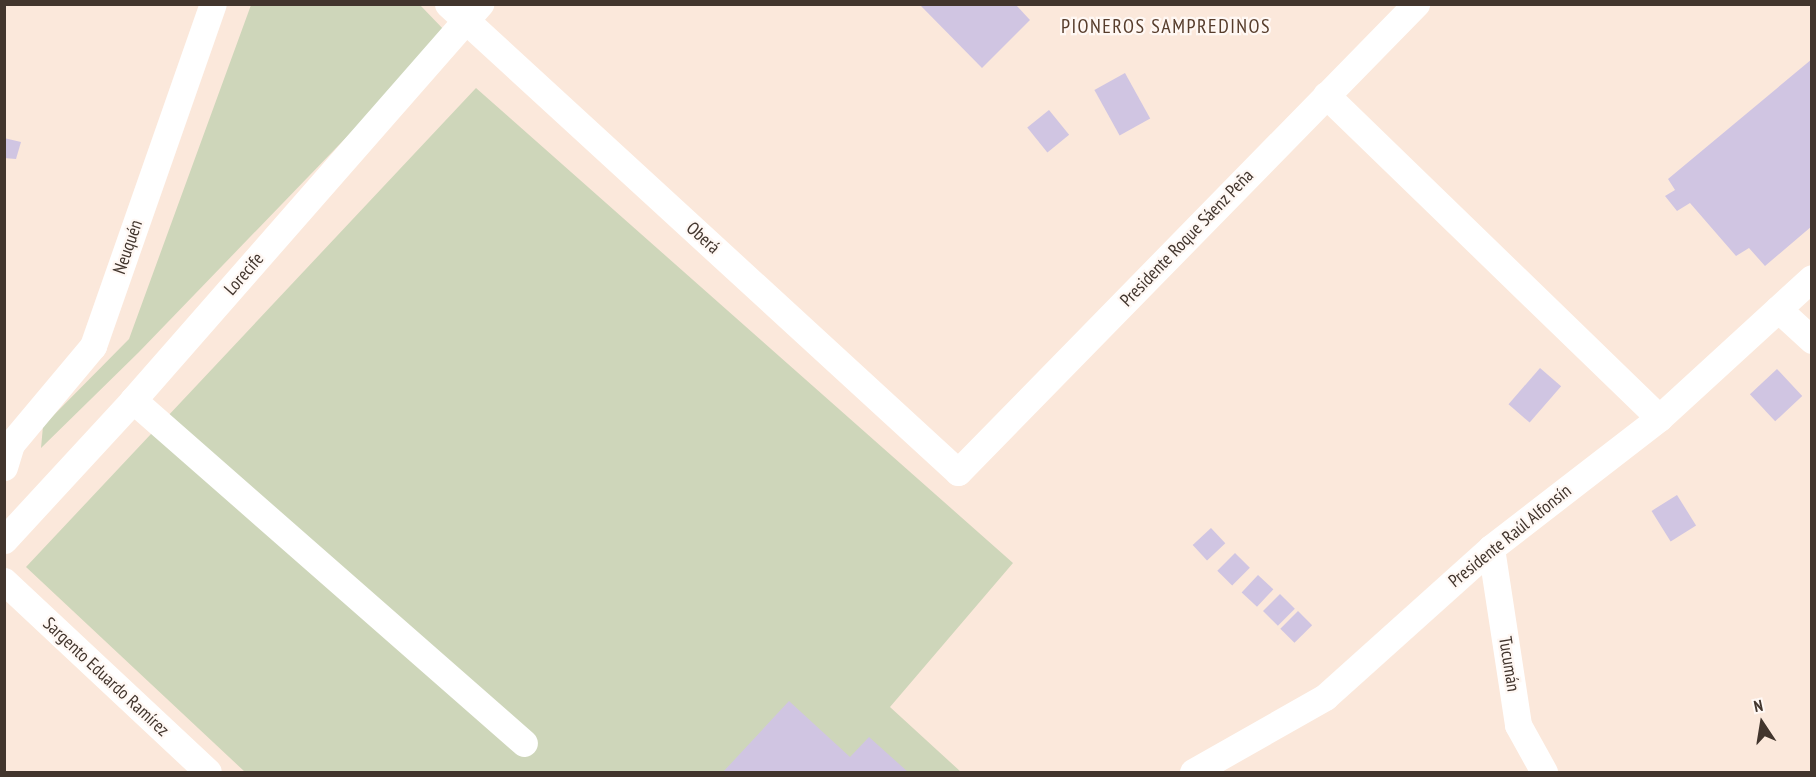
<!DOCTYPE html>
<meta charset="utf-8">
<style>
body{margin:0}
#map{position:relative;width:1816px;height:777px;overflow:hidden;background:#fbe8db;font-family:"PT Sans Narrow",sans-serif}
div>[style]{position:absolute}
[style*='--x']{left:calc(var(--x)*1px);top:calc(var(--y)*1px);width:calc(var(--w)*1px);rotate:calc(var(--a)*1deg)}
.green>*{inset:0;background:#ced6ba}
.building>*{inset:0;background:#d0c5e2;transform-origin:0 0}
.minor>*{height:27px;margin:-13.5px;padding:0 13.5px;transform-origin:13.5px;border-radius:13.5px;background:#fff}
span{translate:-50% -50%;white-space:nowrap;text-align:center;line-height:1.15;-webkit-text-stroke:4.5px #fff8f4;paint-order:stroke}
.street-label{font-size:18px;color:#42352d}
.neighbourhood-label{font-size:20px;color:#573d2c;letter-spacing:1.5px}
.frame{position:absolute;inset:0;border:6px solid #42352d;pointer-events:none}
.north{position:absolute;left:1732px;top:693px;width:60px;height:60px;-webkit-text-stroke:4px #fff8f4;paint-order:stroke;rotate:348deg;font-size:16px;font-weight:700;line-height:24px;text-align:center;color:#42352d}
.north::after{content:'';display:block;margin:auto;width:21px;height:27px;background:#42352d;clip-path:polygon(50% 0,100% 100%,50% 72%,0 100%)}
</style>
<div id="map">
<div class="green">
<div style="clip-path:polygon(251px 5px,420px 5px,447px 33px,139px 352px,41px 448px,43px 426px,129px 339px)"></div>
<div style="clip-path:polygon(476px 88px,1013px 563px,890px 707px,961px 772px,245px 772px,26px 567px)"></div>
</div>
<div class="building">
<div style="clip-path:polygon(919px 4px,1015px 4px,1030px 20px,982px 68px)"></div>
<div style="clip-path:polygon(1812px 59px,1812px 226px,1765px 266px,1749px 248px,1736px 256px,1690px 203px,1677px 211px,1665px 196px,1675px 190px,1668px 179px)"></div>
<div style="left:1125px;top:73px;width:52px;height:35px;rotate:61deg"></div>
<div style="left:1049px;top:110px;width:32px;height:28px;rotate:51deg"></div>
<div style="clip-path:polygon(4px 138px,21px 142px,16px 159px,4px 158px)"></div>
<div style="left:1540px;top:368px;width:28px;height:48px;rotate:41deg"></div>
<div style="left:1777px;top:369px;width:37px;height:37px;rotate:47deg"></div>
<div style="left:1677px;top:495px;width:36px;height:30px;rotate:58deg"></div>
<div style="left:1211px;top:528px;width:21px;height:25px;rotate:47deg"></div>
<div style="left:1235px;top:553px;width:21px;height:25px;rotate:45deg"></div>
<div style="left:1258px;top:575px;width:21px;height:24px;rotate:43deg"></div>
<div style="left:1280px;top:594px;width:21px;height:24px;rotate:45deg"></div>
<div style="left:1298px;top:611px;width:20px;height:25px;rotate:45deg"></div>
<div style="clip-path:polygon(789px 701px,850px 757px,869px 737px,908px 772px,723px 772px)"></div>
</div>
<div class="minor">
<div style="--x:448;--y:4;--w:692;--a:42.54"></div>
<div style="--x:958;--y:472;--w:655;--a:-45.62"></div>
<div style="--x:1326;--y:95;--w:464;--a:44.1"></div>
<div style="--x:1778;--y:309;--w:46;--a:42.4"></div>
<div style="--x:133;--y:400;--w:520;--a:41.26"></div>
<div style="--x:4;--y:467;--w:24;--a:-73"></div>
<div style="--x:11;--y:444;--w:128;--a:-50.1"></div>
<div style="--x:93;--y:346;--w:362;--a:-70.7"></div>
<div style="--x:4;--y:540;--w:190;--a:-47.3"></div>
<div style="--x:133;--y:400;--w:527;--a:-48.77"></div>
<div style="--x:1491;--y:548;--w:179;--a:81.3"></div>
<div style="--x:1518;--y:725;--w:54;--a:61"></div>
<div style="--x:4;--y:581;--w:279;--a:43.1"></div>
<div style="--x:1193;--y:772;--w:152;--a:-29.6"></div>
<div style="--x:1325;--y:697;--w:223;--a:-41.9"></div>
<div style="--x:1491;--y:548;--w:212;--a:-37.7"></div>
<div style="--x:1659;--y:418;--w:207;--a:-42.5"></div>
</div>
<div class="street-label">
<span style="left:703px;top:238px;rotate:42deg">Oberá</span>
<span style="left:1187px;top:238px;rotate:-46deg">Presidente Roque Sáenz Peña</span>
<span style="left:128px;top:247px;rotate:-71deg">Neuquén</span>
<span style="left:244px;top:274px;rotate:-49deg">Lorecife</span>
<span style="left:1510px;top:536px;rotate:-39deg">Presidente Raúl Alfonsín</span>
<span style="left:1509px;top:664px;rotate:81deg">Tucumán</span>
<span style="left:106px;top:677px;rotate:43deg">Sargento Eduardo Ramírez</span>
</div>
<div class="neighbourhood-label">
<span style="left:1166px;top:26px">PIONEROS SAMPREDINOS</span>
</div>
<div class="frame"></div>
<div class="north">N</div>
</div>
